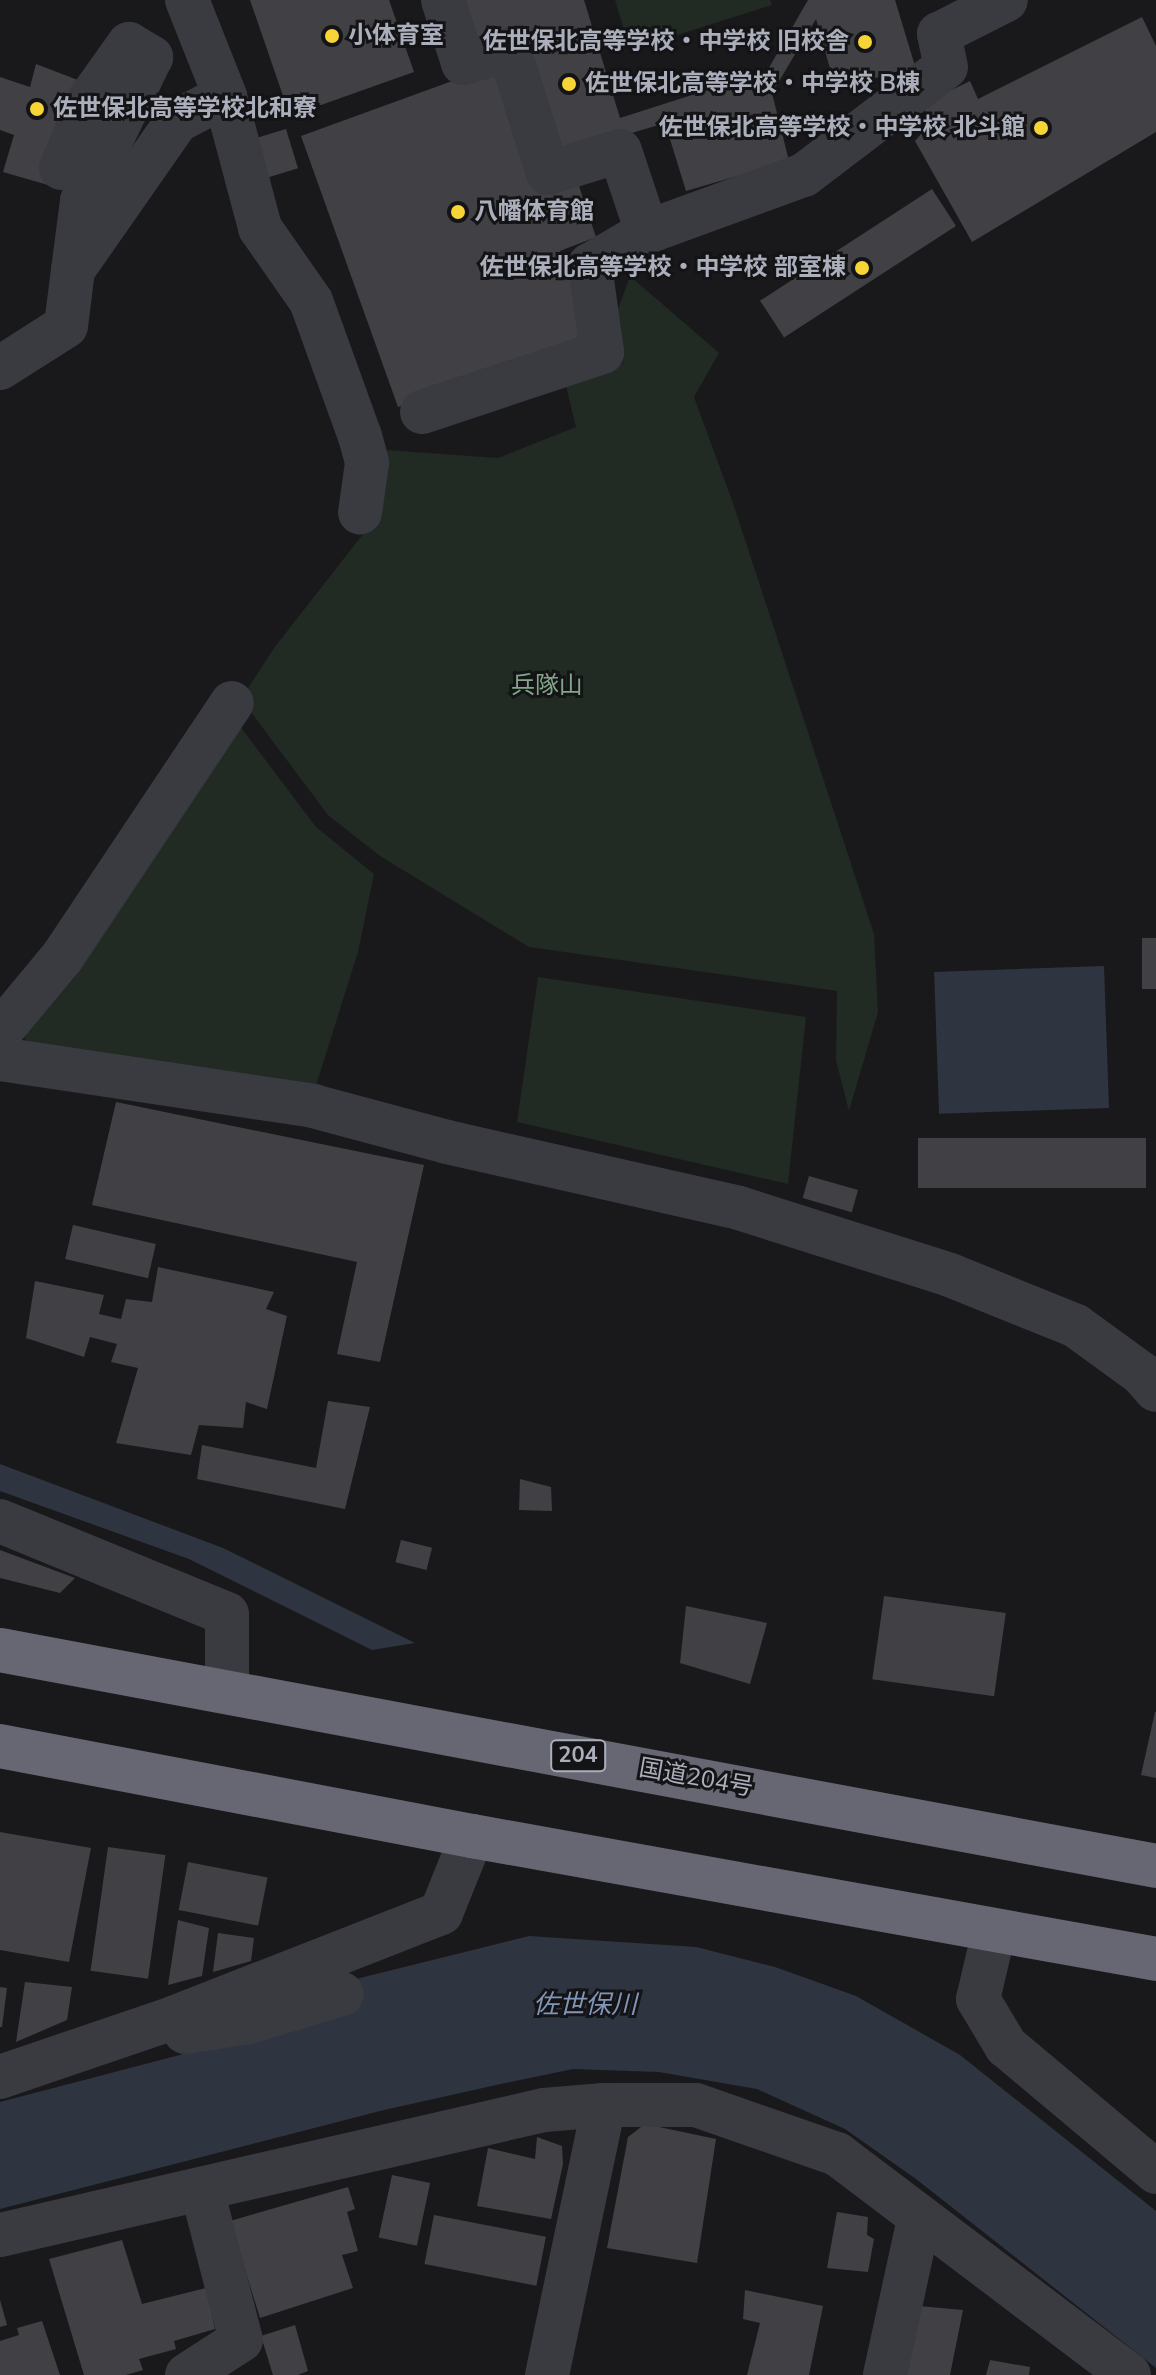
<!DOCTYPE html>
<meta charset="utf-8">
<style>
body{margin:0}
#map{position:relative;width:1156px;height:2375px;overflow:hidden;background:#19191b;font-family:"Nunito Sans","Noto Sans JP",sans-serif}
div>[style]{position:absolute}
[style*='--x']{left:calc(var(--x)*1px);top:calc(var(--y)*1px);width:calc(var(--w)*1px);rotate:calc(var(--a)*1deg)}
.green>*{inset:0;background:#212a23}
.water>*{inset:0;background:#2e3540;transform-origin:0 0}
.building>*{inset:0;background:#414145;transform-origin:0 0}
.minor>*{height:44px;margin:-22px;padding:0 22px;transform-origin:22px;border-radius:22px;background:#3a3a41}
.highway>*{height:44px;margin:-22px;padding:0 22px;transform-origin:22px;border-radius:22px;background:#666772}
.dots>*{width:22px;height:22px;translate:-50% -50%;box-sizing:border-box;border:4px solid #141416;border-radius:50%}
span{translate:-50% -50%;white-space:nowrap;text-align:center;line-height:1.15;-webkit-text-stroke:6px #141416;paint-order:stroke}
.shield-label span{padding:2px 6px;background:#141416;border:2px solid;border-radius:6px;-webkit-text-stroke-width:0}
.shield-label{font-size:22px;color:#abaebb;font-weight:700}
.poi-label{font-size:24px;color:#abaebb;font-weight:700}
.left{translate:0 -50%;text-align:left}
.right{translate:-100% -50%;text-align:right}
.park-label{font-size:24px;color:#82a68a}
.street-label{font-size:24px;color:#abaebb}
.water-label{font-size:26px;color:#8295b7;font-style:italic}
</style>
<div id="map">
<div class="green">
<div style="clip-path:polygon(615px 0,770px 0,772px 5px,630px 50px)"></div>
<div style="clip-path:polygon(630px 276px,719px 353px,694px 397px,734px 506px,874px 934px,878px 1012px,849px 1111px,836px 1060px,837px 991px,529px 947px,380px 856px,328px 815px,241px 699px,274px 648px,370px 525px,372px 449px,498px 458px,576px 427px,566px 386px,623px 363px,613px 323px)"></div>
<div style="clip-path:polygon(236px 721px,316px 827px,374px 874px,358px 952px,315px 1089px,28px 1048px,21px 1027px)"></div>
<div style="clip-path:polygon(538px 977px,806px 1017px,788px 1184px,517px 1122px)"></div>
</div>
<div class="water">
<div style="left:1104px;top:966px;width:142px;height:170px;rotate:88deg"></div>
<div style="clip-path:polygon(0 1464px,223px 1548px,415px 1643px,372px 1650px,189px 1559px,0 1491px)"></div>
<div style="clip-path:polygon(529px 1936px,696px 1947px,775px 1967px,856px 1996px,960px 2055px,1156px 2211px,1156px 2368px,916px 2179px,845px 2129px,757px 2089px,659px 2072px,573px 2069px,505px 2083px,384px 2110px,0 2209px,0 2102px,352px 2010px,344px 1982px)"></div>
</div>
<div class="building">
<div style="clip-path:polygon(250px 0,389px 0,414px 72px,290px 116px)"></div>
<div style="clip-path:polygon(461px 0,584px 0,620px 118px,767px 71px,808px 0,895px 0,915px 66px,836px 90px,816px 19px,772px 93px,789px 161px,686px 191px,665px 123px,552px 157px,514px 38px,475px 50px)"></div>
<div style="clip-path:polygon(1142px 17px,1156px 46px,1156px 132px,972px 242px,915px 141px,929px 125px,923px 104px,970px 81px,978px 99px)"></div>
<div style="clip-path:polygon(36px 64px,83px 82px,48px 185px,3px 172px,14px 135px,0 130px,0 77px,30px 87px)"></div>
<div style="clip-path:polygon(499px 64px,577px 180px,596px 237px,560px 251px,592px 339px,398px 407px,301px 136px)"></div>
<div style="left:286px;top:129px;width:41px;height:34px;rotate:73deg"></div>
<div style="left:932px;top:189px;width:44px;height:205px;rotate:57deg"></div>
<div style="left:1156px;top:938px;width:51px;height:14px;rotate:90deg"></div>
<div style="clip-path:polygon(116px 1102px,424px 1165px,380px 1362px,337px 1354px,357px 1262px,92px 1205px)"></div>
<div style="left:1146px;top:1138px;width:50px;height:228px;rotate:90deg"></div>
<div style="left:809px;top:1176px;width:51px;height:23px;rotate:16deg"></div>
<div style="left:73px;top:1225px;width:85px;height:35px;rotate:13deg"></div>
<div style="clip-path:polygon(158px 1267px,274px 1292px,266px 1309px,287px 1316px,267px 1409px,246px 1402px,243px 1428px,199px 1425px,191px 1455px,116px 1443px,138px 1368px,111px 1362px,117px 1344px,90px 1337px,84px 1357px,26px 1338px,35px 1281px,104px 1295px,99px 1314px,121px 1319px,126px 1299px,152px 1302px)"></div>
<div style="clip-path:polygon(328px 1401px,370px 1407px,345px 1509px,197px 1479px,202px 1445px,316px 1468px)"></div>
<div style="clip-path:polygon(520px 1479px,551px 1487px,552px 1511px,519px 1510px)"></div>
<div style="left:401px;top:1540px;width:32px;height:23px;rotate:14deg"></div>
<div style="clip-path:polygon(0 1550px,75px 1578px,60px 1593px,0 1578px)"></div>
<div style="left:884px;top:1596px;width:123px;height:84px;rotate:8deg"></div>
<div style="clip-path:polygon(686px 1606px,767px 1623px,750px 1684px,680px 1663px)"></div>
<div style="clip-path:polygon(1155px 1712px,1156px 1712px,1156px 1778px,1141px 1775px)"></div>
<div style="clip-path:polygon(0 1832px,91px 1848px,69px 1962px,0 1950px)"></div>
<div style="left:108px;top:1847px;width:58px;height:125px;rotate:8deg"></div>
<div style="left:188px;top:1862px;width:81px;height:49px;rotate:11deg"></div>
<div style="clip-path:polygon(178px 1920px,209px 1928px,202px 1976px,168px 1985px)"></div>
<div style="clip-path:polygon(218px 1933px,254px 1938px,251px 1961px,213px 1972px)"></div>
<div style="clip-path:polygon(25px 1982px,72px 1987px,67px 2020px,16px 2042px)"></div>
<div style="clip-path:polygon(0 1987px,7px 1988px,2px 2027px,0 2027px)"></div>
<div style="clip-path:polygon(645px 2124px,716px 2139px,697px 2263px,607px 2248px,628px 2137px)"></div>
<div style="clip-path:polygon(537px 2137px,562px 2146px,563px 2164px,551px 2219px,477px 2206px,488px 2148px,535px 2159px)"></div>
<div style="left:392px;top:2175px;width:39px;height:64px;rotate:12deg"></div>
<div style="clip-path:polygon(348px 2187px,355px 2209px,347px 2212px,358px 2251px,342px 2255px,353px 2288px,260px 2318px,230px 2221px)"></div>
<div style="clip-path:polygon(837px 2212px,868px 2217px,867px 2235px,874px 2239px,868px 2272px,827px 2268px)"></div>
<div style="left:434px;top:2215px;width:114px;height:50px;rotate:11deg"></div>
<div style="clip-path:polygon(122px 2240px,142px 2304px,206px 2288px,215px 2329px,174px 2341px,176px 2349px,139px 2359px,143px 2370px,126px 2375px,84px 2375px,49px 2259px)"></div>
<div style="clip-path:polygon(745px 2290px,823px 2306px,809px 2375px,747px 2375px,760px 2323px,743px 2319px)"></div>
<div style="clip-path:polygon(0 2300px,7px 2325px,0 2327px)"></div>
<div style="clip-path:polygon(919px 2306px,963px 2310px,950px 2375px,906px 2375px)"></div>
<div style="clip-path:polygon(42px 2321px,60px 2375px,0 2375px,0 2341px,19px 2335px,17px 2328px)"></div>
<div style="clip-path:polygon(295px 2325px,308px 2371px,298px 2375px,273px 2375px,261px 2336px)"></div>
<div style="clip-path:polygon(990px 2360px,1030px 2367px,1029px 2375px,986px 2375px)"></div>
</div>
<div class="minor">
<div style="--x:187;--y:0;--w:103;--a:68.4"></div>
<div style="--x:225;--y:96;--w:137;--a:75.1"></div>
<div style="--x:260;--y:228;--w:89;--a:55.1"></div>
<div style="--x:311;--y:301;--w:144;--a:70.1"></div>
<div style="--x:360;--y:436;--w:28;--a:75"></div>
<div style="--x:367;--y:463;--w:50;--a:98"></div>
<div style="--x:443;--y:0;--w:66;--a:72.4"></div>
<div style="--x:463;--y:63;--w:48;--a:-15.8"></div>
<div style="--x:509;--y:50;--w:129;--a:72.4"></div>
<div style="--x:548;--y:173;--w:75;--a:-17"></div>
<div style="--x:620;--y:151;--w:85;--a:71.6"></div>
<div style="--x:61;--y:168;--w:74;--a:-67.6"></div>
<div style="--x:89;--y:100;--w:69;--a:-54.5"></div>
<div style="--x:129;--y:44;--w:26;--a:31"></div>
<div style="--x:151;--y:57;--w:160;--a:115.6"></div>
<div style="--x:82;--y:201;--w:70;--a:97.4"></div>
<div style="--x:0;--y:368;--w:78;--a:-32.5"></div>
<div style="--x:66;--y:326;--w:56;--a:-82.9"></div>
<div style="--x:73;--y:270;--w:182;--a:-55.1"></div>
<div style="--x:177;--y:121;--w:54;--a:-27.5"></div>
<div style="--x:422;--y:412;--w:190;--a:-18.4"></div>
<div style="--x:602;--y:352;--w:88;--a:-97.9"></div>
<div style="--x:590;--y:265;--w:66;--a:-30.1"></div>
<div style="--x:647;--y:232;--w:167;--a:-20"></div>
<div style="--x:804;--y:175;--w:178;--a:-37.3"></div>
<div style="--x:946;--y:67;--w:34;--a:-102"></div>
<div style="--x:939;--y:34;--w:75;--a:-26.9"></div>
<div style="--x:0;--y:1032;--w:99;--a:-50.3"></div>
<div style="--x:63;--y:956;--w:304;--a:-56.3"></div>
<div style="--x:0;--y:1059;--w:317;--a:8.5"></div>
<div style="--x:313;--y:1106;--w:139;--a:15"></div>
<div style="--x:447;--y:1142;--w:299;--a:12.7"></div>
<div style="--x:739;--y:1208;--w:221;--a:17.6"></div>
<div style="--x:950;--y:1275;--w:136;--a:22"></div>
<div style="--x:1076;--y:1326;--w:82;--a:36"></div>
<div style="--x:1142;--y:1374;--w:21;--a:49"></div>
<div style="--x:0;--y:1521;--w:245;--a:22.3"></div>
<div style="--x:227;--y:1614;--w:77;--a:90"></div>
<div style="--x:994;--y:1931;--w:70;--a:103.2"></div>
<div style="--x:978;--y:1999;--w:55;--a:59.2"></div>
<div style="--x:1006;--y:2046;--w:196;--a:40"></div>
<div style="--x:185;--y:2032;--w:65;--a:-8.9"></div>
<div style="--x:249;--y:2022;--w:97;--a:-16.8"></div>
<div style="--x:0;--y:2077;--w:183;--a:-18.8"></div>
<div style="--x:173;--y:2018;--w:288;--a:-21.4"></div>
<div style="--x:441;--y:1913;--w:83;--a:-68.1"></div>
<div style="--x:0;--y:2235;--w:558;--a:-12.94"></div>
<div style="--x:544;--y:2110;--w:60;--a:-4.8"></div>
<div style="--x:604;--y:2105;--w:92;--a:0"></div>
<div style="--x:696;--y:2105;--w:149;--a:19.2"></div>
<div style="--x:837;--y:2154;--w:366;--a:37.1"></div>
<div style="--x:187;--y:2375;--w:64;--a:-32.9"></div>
<div style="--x:241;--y:2340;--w:155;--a:-104.6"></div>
<div style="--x:547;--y:2375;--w:276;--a:-78.1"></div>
<div style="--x:885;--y:2375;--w:160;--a:-77.7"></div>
</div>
<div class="highway">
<div style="--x:0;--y:1650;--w:1176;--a:10.58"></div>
<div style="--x:0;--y:1746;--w:481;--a:10.8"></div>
<div style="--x:472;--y:1836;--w:695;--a:10.19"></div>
</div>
<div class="dots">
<div style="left:332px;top:36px;background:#f7d536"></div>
<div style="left:865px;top:42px;background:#f7d536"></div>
<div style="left:569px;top:84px;background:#f7d536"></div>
<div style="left:37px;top:109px;background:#f7d536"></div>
<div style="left:1041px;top:128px;background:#f7d536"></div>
<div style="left:458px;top:212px;background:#f7d536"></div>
<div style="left:862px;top:268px;background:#f7d536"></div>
</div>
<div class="shield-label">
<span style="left:578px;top:1756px">204</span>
</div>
<div class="poi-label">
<span class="left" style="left:348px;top:36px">小体育室</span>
<span class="right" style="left:849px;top:42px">佐世保北高等学校・中学校 旧校舎</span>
<span class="left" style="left:585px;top:84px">佐世保北高等学校・中学校 B棟</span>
<span class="left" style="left:53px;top:109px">佐世保北高等学校北和寮</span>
<span class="right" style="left:1025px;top:128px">佐世保北高等学校・中学校 北斗館</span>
<span class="left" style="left:474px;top:212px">八幡体育館</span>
<span class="right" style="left:846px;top:268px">佐世保北高等学校・中学校 部室棟</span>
</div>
<div class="park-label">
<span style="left:547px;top:686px">兵隊山</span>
</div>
<div class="street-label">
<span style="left:696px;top:1778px;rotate:10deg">国道204号</span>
</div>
<div class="water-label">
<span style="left:585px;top:2005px">佐世保川</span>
</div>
</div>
